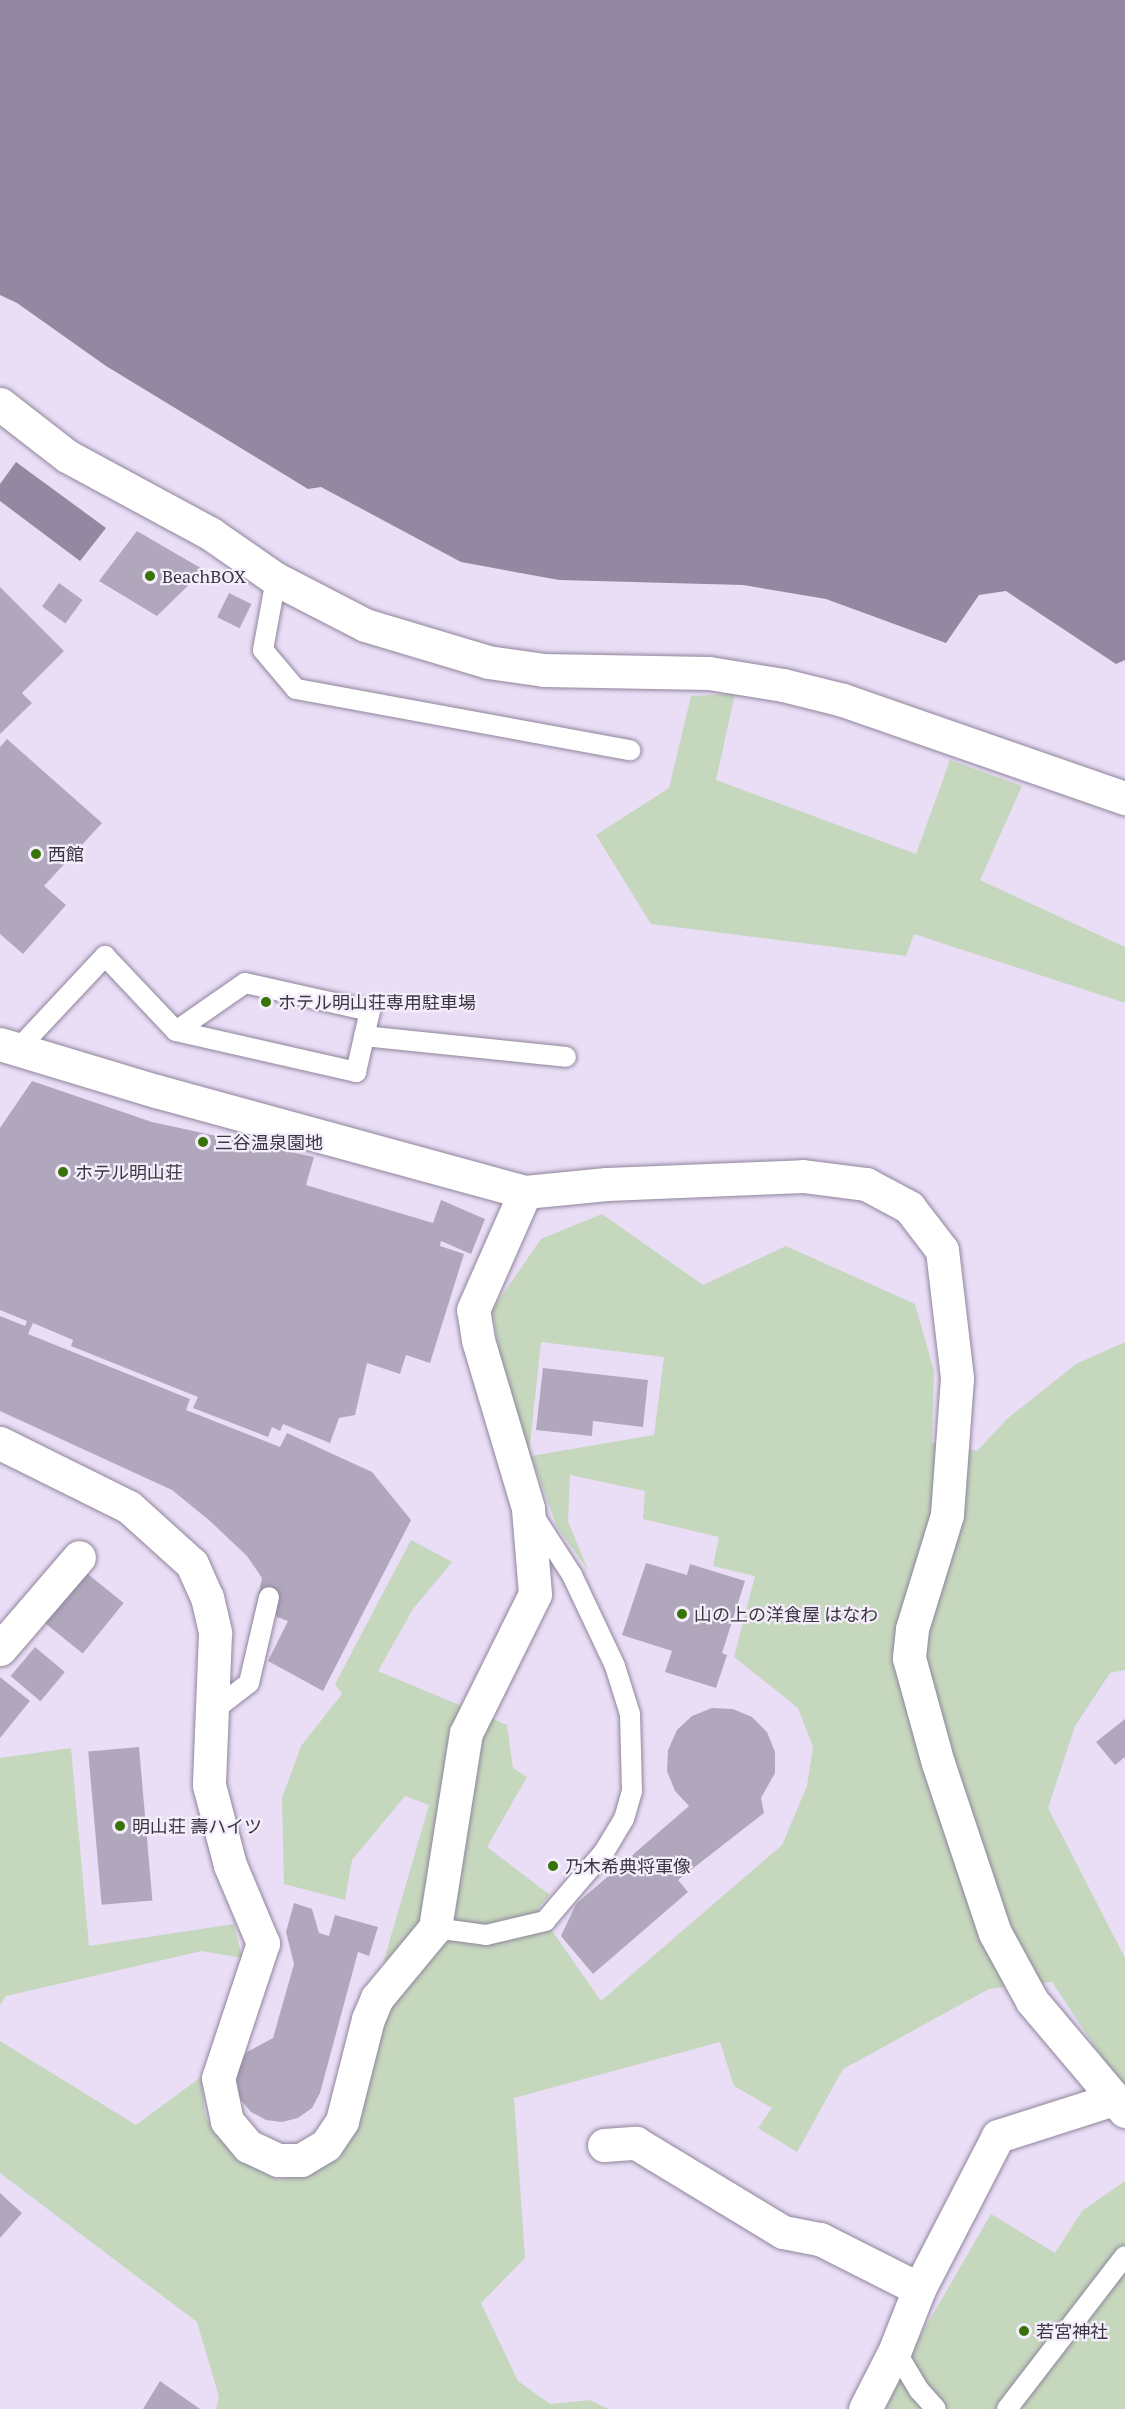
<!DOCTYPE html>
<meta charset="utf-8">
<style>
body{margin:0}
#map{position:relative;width:1125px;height:2409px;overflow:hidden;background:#e9def6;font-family:"PT Serif","Noto Sans JP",serif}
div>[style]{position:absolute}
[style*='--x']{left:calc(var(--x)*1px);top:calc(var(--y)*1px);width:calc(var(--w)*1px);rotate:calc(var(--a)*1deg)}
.green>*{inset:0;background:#c5d7bd}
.water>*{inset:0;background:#9387a2}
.building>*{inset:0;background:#b1a7bd;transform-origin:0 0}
.roads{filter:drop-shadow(0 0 2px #8f859b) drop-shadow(0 0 2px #8f859b)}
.service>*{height:20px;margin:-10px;padding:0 10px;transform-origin:10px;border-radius:10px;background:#fff}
.minor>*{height:33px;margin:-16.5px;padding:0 16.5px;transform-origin:16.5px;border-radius:16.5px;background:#fff}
.dots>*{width:16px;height:16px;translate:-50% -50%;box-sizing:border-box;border:3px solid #f4edfc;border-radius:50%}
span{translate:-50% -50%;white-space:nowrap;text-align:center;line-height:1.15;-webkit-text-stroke:4.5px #f4edfc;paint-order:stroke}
.poi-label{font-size:18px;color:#3b3640}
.left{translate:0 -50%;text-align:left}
</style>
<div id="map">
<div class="green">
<div style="clip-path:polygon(735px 694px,716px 780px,916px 854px,950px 760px,1022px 786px,980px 880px,1125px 947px,1125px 1003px,914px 934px,906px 956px,651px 924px,596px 835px,669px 788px,691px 696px)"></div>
<div style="clip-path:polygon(602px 1214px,703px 1285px,786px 1246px,915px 1304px,934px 1371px,932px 1443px,977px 1451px,1008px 1418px,1076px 1364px,1125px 1342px,1125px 1670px,1110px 1673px,1075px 1726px,1048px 1808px,1125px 1958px,1125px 2092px,1052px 1982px,989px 1989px,843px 2069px,797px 2152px,758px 2128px,772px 2108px,734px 2086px,720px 2042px,514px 2098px,525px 2258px,481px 2303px,518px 2381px,550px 2404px,590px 2400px,608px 2409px,216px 2409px,219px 2397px,197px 2322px,0 2173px,0 2041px,136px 2125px,201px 2077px,205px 2114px,214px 2133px,238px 2159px,278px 2180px,312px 2172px,339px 2159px,359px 2126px,388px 2005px,407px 1982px,422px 1974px,384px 1960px,429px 1805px,405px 1796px,352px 1860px,345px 1900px,284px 1884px,282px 1798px,301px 1746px,342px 1694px,335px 1684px,411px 1540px,452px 1562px,413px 1609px,378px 1671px,507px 1725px,513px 1768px,527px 1777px,487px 1847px,550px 1895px,537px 1909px,601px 2001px,782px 1845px,807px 1786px,813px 1747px,798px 1708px,734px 1657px,755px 1576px,713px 1566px,719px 1537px,643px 1519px,645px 1491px,570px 1475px,568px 1521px,588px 1570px,557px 1527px,531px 1456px,654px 1435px,664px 1357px,541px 1342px,529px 1453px,508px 1403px,492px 1310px,541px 1239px)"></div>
<div style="clip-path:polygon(71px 1748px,89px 1946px,234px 1924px,242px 1958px,202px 1951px,6px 1996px,0 2005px,0 1758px)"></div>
<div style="clip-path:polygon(1125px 2181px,1125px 2409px,878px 2409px,991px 2214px,1055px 2253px,1082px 2211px)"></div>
</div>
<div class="water">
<div style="clip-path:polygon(0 0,1125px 0,1125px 660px,1116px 664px,1006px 591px,979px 595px,946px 643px,826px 599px,743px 585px,559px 580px,461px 562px,321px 487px,308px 489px,106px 366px,17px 303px,0 295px)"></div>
<div style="clip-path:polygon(16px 462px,106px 528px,80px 561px,0 501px,0 484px)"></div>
</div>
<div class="building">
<div style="clip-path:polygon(137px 531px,204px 570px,157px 616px,99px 581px)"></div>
<div style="left:59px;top:583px;width:29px;height:29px;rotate:36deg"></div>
<div style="clip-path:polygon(0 587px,64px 651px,22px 693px,32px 703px,0 734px)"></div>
<div style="left:229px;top:593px;width:25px;height:27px;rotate:26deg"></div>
<div style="clip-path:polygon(7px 739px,102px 823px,44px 886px,66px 905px,23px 954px,0 934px,0 747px)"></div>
<div style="clip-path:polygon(32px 1081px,152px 1122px,314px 1157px,306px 1185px,433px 1223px,441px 1200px,485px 1219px,471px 1254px,441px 1241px,440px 1246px,464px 1254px,430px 1363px,406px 1355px,400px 1374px,367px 1363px,355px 1415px,339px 1418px,330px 1443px,283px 1424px,280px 1431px,272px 1427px,268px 1437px,193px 1408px,198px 1397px,71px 1346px,73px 1340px,33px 1323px,28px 1334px,190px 1399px,186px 1410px,280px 1447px,287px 1433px,372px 1472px,411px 1520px,323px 1691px,268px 1661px,288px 1621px,277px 1617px,274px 1608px,240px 1681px,262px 1578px,247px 1556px,210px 1521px,172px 1490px,0 1411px,0 1316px,25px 1326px,27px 1321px,0 1310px,0 1128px)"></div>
<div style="clip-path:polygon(543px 1368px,648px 1380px,643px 1427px,593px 1421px,592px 1436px,536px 1430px)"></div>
<div style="clip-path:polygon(646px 1563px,687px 1575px,690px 1564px,745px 1581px,722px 1653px,727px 1655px,716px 1688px,665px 1672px,672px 1651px,622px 1635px)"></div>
<div style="left:84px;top:1571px;width:51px;height:65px;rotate:39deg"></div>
<div style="left:35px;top:1647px;width:39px;height:38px;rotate:40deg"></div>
<div style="clip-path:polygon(0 1677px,30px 1701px,0 1738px)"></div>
<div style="clip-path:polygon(712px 1708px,733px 1709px,752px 1717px,767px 1732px,775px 1752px,775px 1773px,761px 1798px,764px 1813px,678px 1880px,688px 1892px,593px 1974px,561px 1936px,576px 1904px,689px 1806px,675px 1791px,667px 1771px,668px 1750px,677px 1730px,692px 1716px)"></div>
<div style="clip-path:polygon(1125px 1719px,1125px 1757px,1115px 1765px,1096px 1742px)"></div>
<div style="left:139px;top:1747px;width:154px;height:51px;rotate:85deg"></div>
<div style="clip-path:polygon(294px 1903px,312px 1909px,319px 1933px,329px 1936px,335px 1915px,378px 1927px,369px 1956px,358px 1952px,320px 2093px,312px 2108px,298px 2118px,282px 2122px,266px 2120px,251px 2112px,240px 2099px,237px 2083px,238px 2066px,247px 2052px,273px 2038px,294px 1964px,286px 1932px)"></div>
<div style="clip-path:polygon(0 2193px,22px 2213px,0 2238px)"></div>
<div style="clip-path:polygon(160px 2381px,200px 2409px,143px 2409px)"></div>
</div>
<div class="roads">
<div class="service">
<div style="--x:276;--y:579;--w:72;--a:100.4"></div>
<div style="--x:263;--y:650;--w:51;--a:49.8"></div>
<div style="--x:296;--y:689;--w:340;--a:10.4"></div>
<div style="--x:364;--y:1036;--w:203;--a:5.9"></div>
<div style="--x:17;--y:1050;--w:129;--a:-46.9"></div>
<div style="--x:105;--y:956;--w:103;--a:46.6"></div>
<div style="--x:176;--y:1031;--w:185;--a:12.8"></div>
<div style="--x:356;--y:1072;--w:63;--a:-77.1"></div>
<div style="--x:370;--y:1011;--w:128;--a:-167.4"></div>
<div style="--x:245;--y:983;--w:84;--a:145.2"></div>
<div style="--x:210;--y:1713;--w:49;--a:-37.6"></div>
<div style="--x:249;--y:1683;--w:88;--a:-76.9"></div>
<div style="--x:435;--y:1928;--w:51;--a:7.8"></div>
<div style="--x:486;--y:1935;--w:61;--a:-13.3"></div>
<div style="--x:545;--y:1921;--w:91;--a:-49.5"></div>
<div style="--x:604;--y:1852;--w:39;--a:-59"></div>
<div style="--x:624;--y:1819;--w:29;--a:-74"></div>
<div style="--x:632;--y:1791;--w:77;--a:-91.5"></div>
<div style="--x:630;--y:1714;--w:50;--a:-107.4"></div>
<div style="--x:615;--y:1666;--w:101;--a:-115.3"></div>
<div style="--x:572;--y:1575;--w:72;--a:-123"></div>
<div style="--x:895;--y:2350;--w:47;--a:59"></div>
<div style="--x:919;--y:2390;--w:25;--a:48"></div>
<div style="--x:1007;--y:2409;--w:193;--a:-52.4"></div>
</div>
<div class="minor">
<div style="--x:0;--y:404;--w:85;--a:37.8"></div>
<div style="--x:67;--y:456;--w:164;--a:28.4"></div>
<div style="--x:211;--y:534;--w:79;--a:34.7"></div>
<div style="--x:276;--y:579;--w:100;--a:27.3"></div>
<div style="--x:365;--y:625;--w:128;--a:16.7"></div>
<div style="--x:488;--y:662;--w:57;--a:8.1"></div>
<div style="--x:544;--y:670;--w:165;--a:1"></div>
<div style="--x:709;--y:673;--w:75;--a:9.2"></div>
<div style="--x:783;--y:685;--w:62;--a:14"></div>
<div style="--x:843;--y:700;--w:299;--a:19.2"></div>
<div style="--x:0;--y:1044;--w:163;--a:16.8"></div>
<div style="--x:156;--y:1091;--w:383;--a:15.3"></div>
<div style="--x:525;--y:1192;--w:82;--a:-5.6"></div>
<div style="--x:607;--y:1184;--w:196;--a:-2.3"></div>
<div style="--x:803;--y:1176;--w:64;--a:7.2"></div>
<div style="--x:866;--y:1184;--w:49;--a:28.1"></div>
<div style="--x:909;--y:1207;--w:54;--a:52.5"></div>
<div style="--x:942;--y:1250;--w:129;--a:83.3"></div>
<div style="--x:957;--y:1378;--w:137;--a:94.2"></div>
<div style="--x:947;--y:1515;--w:119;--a:107.1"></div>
<div style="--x:912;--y:1629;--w:29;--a:96"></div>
<div style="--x:909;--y:1658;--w:109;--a:74.6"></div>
<div style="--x:938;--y:1763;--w:179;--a:71.5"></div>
<div style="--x:995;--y:1933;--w:77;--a:61.4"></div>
<div style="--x:1032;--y:2001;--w:144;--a:49.8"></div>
<div style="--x:0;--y:1443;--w:144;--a:26.4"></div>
<div style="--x:129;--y:1507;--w:85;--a:42.1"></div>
<div style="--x:192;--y:1564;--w:36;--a:66"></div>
<div style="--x:207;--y:1597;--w:37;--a:77"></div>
<div style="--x:215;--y:1633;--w:152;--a:92.3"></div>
<div style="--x:209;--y:1785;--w:83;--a:75.3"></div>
<div style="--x:230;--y:1865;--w:85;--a:67.1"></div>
<div style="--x:263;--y:1943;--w:142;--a:108.4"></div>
<div style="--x:218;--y:2078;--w:44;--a:78.2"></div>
<div style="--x:227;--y:2121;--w:33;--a:50"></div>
<div style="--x:248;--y:2146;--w:33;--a:25"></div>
<div style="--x:278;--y:2160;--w:23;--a:0"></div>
<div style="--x:301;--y:2160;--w:29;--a:-31"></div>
<div style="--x:326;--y:2145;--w:29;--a:-56"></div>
<div style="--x:342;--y:2121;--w:105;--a:-75.7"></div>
<div style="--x:368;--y:2019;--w:23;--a:-67"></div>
<div style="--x:377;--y:1998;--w:91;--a:-50.4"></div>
<div style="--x:435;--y:1928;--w:197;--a:-81"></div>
<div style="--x:466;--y:1733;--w:155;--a:-63.6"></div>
<div style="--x:535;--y:1594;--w:86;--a:-94.7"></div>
<div style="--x:528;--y:1508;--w:175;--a:-106.6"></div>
<div style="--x:478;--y:1340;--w:30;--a:-99"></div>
<div style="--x:473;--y:1310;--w:129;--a:-66.2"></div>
<div style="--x:0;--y:1649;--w:121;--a:-49.3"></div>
<div style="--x:604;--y:2145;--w:32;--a:-4"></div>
<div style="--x:636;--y:2143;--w:172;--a:31.2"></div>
<div style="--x:783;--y:2232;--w:38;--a:11"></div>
<div style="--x:820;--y:2239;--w:111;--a:26.8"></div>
<div style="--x:865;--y:2409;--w:66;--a:-63"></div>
<div style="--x:895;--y:2350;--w:66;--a:-68.5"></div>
<div style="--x:919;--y:2289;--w:172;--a:-62.7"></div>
<div style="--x:998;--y:2136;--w:122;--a:-17.7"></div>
</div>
</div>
<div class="dots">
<div style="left:150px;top:576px;background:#377307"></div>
<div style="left:36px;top:854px;background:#377307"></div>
<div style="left:266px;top:1002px;background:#377307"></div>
<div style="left:203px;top:1142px;background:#377307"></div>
<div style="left:63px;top:1172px;background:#377307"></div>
<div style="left:682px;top:1614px;background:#377307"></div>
<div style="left:120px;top:1826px;background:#377307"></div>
<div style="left:553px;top:1866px;background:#377307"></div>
<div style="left:1024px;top:2331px;background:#377307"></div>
</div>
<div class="poi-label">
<span class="left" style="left:162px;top:576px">BeachBOX</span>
<span class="left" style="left:48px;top:854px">西館</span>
<span class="left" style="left:278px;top:1002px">ホテル明山荘専用駐車場</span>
<span class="left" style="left:215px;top:1142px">三谷温泉園地</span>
<span class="left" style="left:75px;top:1172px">ホテル明山荘</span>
<span class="left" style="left:694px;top:1614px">山の上の洋食屋 はなわ</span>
<span class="left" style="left:132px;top:1826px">明山荘 壽ハイツ</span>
<span class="left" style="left:565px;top:1866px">乃木希典将軍像</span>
<span class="left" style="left:1036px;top:2331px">若宮神社</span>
</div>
</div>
